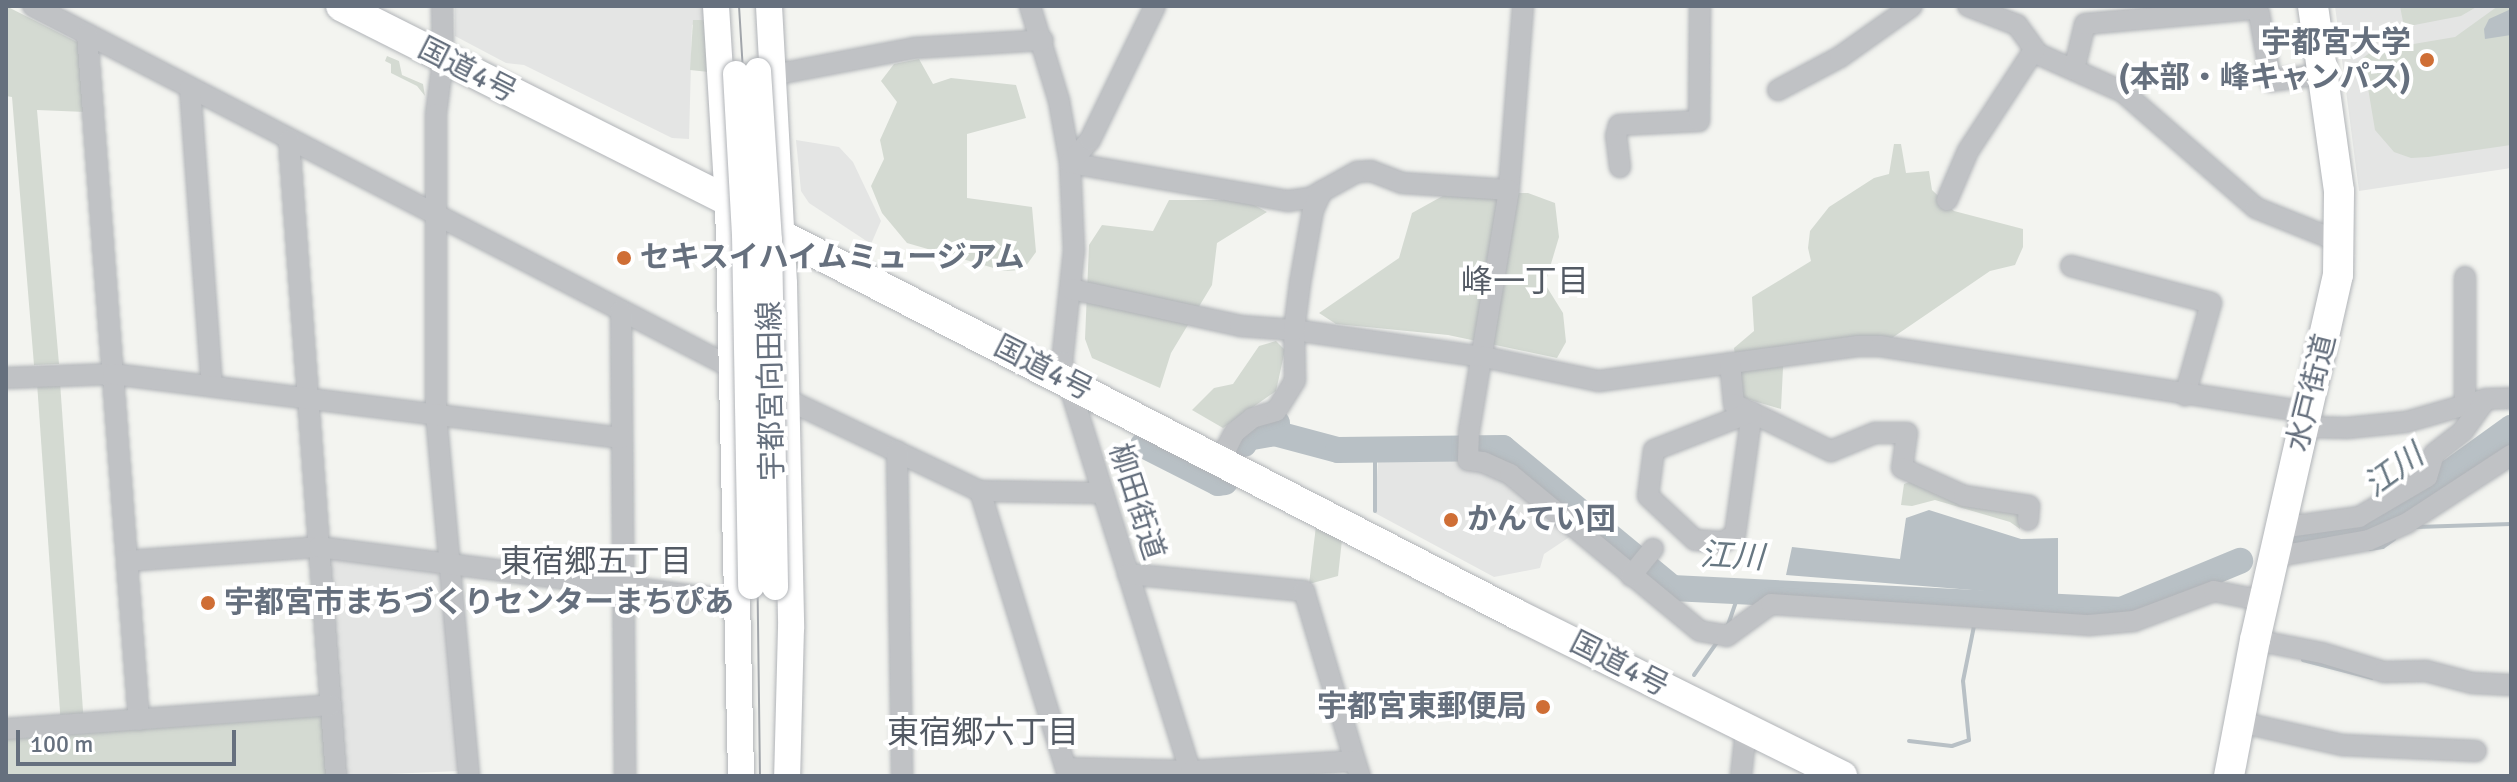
<!DOCTYPE html>
<meta charset="utf-8">
<style>
body{margin:0}
#map{position:relative;width:2517px;height:782px;overflow:hidden;background:#f3f4f0;font-family:Signika,"Noto Sans JP",sans-serif}
div>[style]{position:absolute}
[style*='--x']{left:calc(var(--x)*1px);top:calc(var(--y)*1px);width:calc(var(--w)*1px);rotate:calc(var(--a)*1deg)}
.built>*{inset:0;background:#e4e5e4}
.green>*{inset:0;background:#d4dad2;transform-origin:0 0}
.water>*{inset:0;background:#b8c0c5}
.stream>*{height:4px;margin:-2px;padding:0 2px;transform-origin:2px;border-radius:2px;background:#b8c0c5}
.river>*{height:26px;margin:-13px;padding:0 13px;transform-origin:13px;border-radius:13px;background:#b8c0c5}
.roads{filter:drop-shadow(0 0 2px #b1b4b8) drop-shadow(0 0 2px #b1b4b8)}
.minor>*{height:20px;margin:-10px;padding:0 10px;transform-origin:10px;border-radius:10px;background:#c0c2c5}
.major>*{height:26px;margin:-13px;padding:0 13px;transform-origin:13px;border-radius:13px;background:#fff}
.highway>*{height:30px;margin:-15px;padding:0 15px;transform-origin:15px;border-radius:15px;background:#fff}
.tram>*{height:2px;margin:-1px;padding:0 1px;transform-origin:1px;border-radius:1px;background:#a1a5aa}
.bridges{filter:drop-shadow(0 0 2px #b1b4b8) drop-shadow(0 0 2px #b1b4b8)}
.major-bridge>*{height:26px;margin:-13px;padding:0 13px;transform-origin:13px;border-radius:13px;background:#fff}
.dots>*{width:22px;height:22px;translate:-50% -50%;box-sizing:border-box;border:4px solid #fff;border-radius:50%}
span{translate:-50% -50%;white-space:nowrap;text-align:center;line-height:1.15;-webkit-text-stroke:8px #fff;paint-order:stroke}
.poi-label{font-size:30px;color:#66707e;font-weight:700}
.right{translate:-100% -50%;text-align:right}
.left{translate:0 -50%;text-align:left}
.street-label{font-size:30px;color:#66707e}
.neighbourhood-label{font-size:32px;color:#535a64}
.water-label{font-size:32px;color:#677782;font-style:italic}
.frame{position:absolute;inset:0;border:8px solid #66707e;pointer-events:none}
.scale{position:absolute;left:16px;top:730px;width:220px;height:36px;box-sizing:border-box;border:4px solid #66707e;border-top:0;padding-left:10px;font-size:24px;line-height:28px;white-space:nowrap;color:#66707e;-webkit-text-stroke:6px #fff;paint-order:stroke}
</style>
<div id="map">
<div class="built">
<div style="clip-path:polygon(455px 6px,704px 6px,705px 20px,692px 25px,689px 139px,672px 138px,524px 65px,506px 63px,455px 36px)"></div>
<div style="clip-path:polygon(2335px 6px,2511px 6px,2511px 168px,2359px 191px)"></div>
<div style="clip-path:polygon(796px 140px,839px 147px,853px 162px,881px 221px,871px 244px,809px 203px,801px 191px)"></div>
<div style="clip-path:polygon(1378px 460px,1457px 461px,1506px 478px,1574px 534px,1544px 554px,1540px 568px,1494px 577px,1375px 513px)"></div>
<div style="clip-path:polygon(333px 557px,433px 570px,442px 577px,459px 771px,341px 776px,326px 564px)"></div>
</div>
<div class="green">
<div style="clip-path:polygon(6px 6px,79px 43px,86px 112px,37px 110px,59px 364px,34px 365px,12px 97px,6px 96px)"></div>
<div style="clip-path:polygon(2400px 6px,2478px 6px,2461px 16px,2404px 27px)"></div>
<div style="clip-path:polygon(2498px 6px,2511px 6px,2511px 145px,2428px 157px,2411px 158px,2394px 152px,2375px 130px,2363px 58px,2372px 51px,2455px 37px)"></div>
<div style="clip-path:polygon(693px 20px,705px 20px,709px 72px,690px 70px)"></div>
<div style="clip-path:polygon(387px 56px,399px 61px,402px 75px,423px 84px,425px 96px,417px 86px,391px 73px,391px 64px,385px 61px)"></div>
<div style="clip-path:polygon(919px 59px,933px 84px,951px 78px,1016px 85px,1026px 118px,967px 134px,967px 198px,1032px 207px,1036px 252px,1023px 270px,1004px 271px,907px 243px,882px 213px,871px 186px,884px 159px,880px 140px,897px 102px,881px 81px,894px 64px)"></div>
<div style="clip-path:polygon(1894px 144px,1901px 144px,1906px 173px,1929px 171px,1932px 190px,1954px 211px,2023px 229px,2023px 247px,2015px 265px,1990px 271px,1892px 338px,1784px 347px,1781px 409px,1740px 397px,1734px 348px,1754px 331px,1752px 297px,1811px 261px,1808px 248px,1810px 231px,1829px 207px,1874px 178px,1889px 174px)"></div>
<div style="clip-path:polygon(1448px 193px,1528px 193px,1555px 203px,1559px 237px,1545px 284px,1563px 313px,1566px 342px,1557px 358px,1448px 335px,1336px 324px,1319px 313px,1399px 258px,1412px 213px)"></div>
<div style="clip-path:polygon(1169px 200px,1245px 200px,1267px 212px,1217px 243px,1212px 285px,1171px 353px,1160px 388px,1092px 358px,1085px 339px,1089px 245px,1102px 225px,1153px 231px)"></div>
<div style="clip-path:polygon(1276px 341px,1285px 350px,1276px 391px,1223px 428px,1192px 410px,1214px 388px,1233px 384px,1259px 346px)"></div>
<div style="left:60px;top:382px;width:337px;height:23px;rotate:86deg"></div>
<div style="clip-path:polygon(1914px 480px,2018px 511px,2021px 517px,2020px 529px,2010px 522px,1935px 500px,1912px 506px,1901px 505px,1904px 484px)"></div>
<div style="clip-path:polygon(1316px 526px,1342px 540px,1338px 576px,1309px 584px)"></div>
<div style="clip-path:polygon(319px 716px,326px 720px,329px 776px,6px 776px,6px 739px)"></div>
</div>
<div class="water">
<div style="clip-path:polygon(2511px 9px,2511px 35px,2485px 39px,2484px 29px,2489px 19px)"></div>
<div style="clip-path:polygon(1929px 510px,2021px 539px,2058px 538px,2058px 597px,1786px 575px,1792px 547px,1900px 559px,1906px 518px)"></div>
</div>
<div class="stream">
<div style="--x:1375;--y:449;--w:62;--a:90"></div>
<div style="--x:2416;--y:527;--w:95;--a:-1.8"></div>
<div style="--x:2370;--y:549;--w:13;--a:-9"></div>
<div style="--x:2383;--y:547;--w:14;--a:-36"></div>
<div style="--x:1978;--y:611;--w:8;--a:-83"></div>
<div style="--x:1728;--y:625;--w:36;--a:-71"></div>
<div style="--x:2303;--y:660;--w:71;--a:14.6"></div>
<div style="--x:1694;--y:675;--w:42;--a:-54.8"></div>
<div style="--x:1909;--y:741;--w:43;--a:6.6"></div>
<div style="--x:1952;--y:746;--w:18;--a:-19"></div>
<div style="--x:1969;--y:740;--w:59;--a:-95.8"></div>
<div style="--x:1963;--y:681;--w:56;--a:-78.7"></div>
</div>
<div class="river">
<div style="--x:1277;--y:423;--w:10;--a:107"></div>
<div style="--x:1274;--y:433;--w:66;--a:14.9"></div>
<div style="--x:1338;--y:450;--w:165;--a:-0.7"></div>
<div style="--x:1503;--y:448;--w:219;--a:39.6"></div>
<div style="--x:1672;--y:588;--w:450;--a:2.8"></div>
<div style="--x:2121;--y:610;--w:129;--a:-22.4"></div>
<div style="--x:1244;--y:444;--w:7;--a:-63"></div>
<div style="--x:1247;--y:438;--w:27;--a:-10"></div>
<div style="--x:1143;--y:445;--w:84;--a:26.9"></div>
<div style="--x:1218;--y:483;--w:7;--a:-8"></div>
<div style="--x:2304;--y:536;--w:72;--a:-8"></div>
<div style="--x:2375;--y:526;--w:168;--a:-35.8"></div>
</div>
<div class="roads">
<div class="minor">
<div style="--x:33;--y:6;--w:788;--a:27.35"></div>
<div style="--x:442;--y:6;--w:54;--a:88.9"></div>
<div style="--x:443;--y:60;--w:54;--a:97.4"></div>
<div style="--x:436;--y:114;--w:300;--a:90"></div>
<div style="--x:436;--y:414;--w:364;--a:84.8"></div>
<div style="--x:1030;--y:6;--w:99;--a:73"></div>
<div style="--x:1059;--y:101;--w:63;--a:79.9"></div>
<div style="--x:1070;--y:163;--w:87;--a:87.4"></div>
<div style="--x:1074;--y:250;--w:113;--a:96.1"></div>
<div style="--x:1062;--y:362;--w:434;--a:72.6"></div>
<div style="--x:1523;--y:6;--w:185;--a:94.4"></div>
<div style="--x:1509;--y:190;--w:244;--a:99.4"></div>
<div style="--x:1469;--y:431;--w:29;--a:92"></div>
<div style="--x:1468;--y:460;--w:15;--a:8"></div>
<div style="--x:1483;--y:462;--w:30;--a:24"></div>
<div style="--x:1510;--y:474;--w:246;--a:39.6"></div>
<div style="--x:1700;--y:631;--w:27;--a:10"></div>
<div style="--x:1727;--y:636;--w:54;--a:-36"></div>
<div style="--x:1771;--y:604;--w:319;--a:3.8"></div>
<div style="--x:2089;--y:625;--w:45;--a:-5.1"></div>
<div style="--x:2134;--y:621;--w:85;--a:-20.6"></div>
<div style="--x:2214;--y:591;--w:51;--a:11.3"></div>
<div style="--x:1968;--y:6;--w:53;--a:21.2"></div>
<div style="--x:2017;--y:25;--w:36;--a:54"></div>
<div style="--x:2038;--y:54;--w:93;--a:24.1"></div>
<div style="--x:2123;--y:92;--w:176;--a:41.1"></div>
<div style="--x:2256;--y:208;--w:91;--a:22"></div>
<div style="--x:87;--y:34;--w:688;--a:85.67"></div>
<div style="--x:2074;--y:70;--w:47;--a:-76.6"></div>
<div style="--x:2085;--y:24;--w:169;--a:-5.1"></div>
<div style="--x:2253;--y:9;--w:7;--a:34"></div>
<div style="--x:2259;--y:13;--w:69;--a:80"></div>
<div style="--x:2271;--y:81;--w:51;--a:-7.8"></div>
<div style="--x:773;--y:75;--w:144;--a:-10.8"></div>
<div style="--x:914;--y:48;--w:129;--a:-3.5"></div>
<div style="--x:190;--y:88;--w:299;--a:85.8"></div>
<div style="--x:1778;--y:90;--w:70;--a:-28"></div>
<div style="--x:1840;--y:57;--w:88;--a:-35.3"></div>
<div style="--x:289;--y:140;--w:638;--a:85.77"></div>
<div style="--x:1070;--y:163;--w:221;--a:9.9"></div>
<div style="--x:1288;--y:201;--w:22;--a:-8"></div>
<div style="--x:1310;--y:198;--w:54;--a:-29"></div>
<div style="--x:1357;--y:172;--w:14;--a:-4"></div>
<div style="--x:1371;--y:171;--w:33;--a:21"></div>
<div style="--x:1402;--y:183;--w:107;--a:3.7"></div>
<div style="--x:1070;--y:163;--w:30;--a:-49"></div>
<div style="--x:1090;--y:140;--w:149;--a:-64.1"></div>
<div style="--x:1620;--y:167;--w:31;--a:-97"></div>
<div style="--x:1616;--y:136;--w:11;--a:-75"></div>
<div style="--x:1619;--y:125;--w:80;--a:-2.9"></div>
<div style="--x:1699;--y:121;--w:115;--a:-89.5"></div>
<div style="--x:1947;--y:200;--w:53;--a:-66.8"></div>
<div style="--x:1968;--y:151;--w:121;--a:-56.8"></div>
<div style="--x:2071;--y:266;--w:145;--a:14.8"></div>
<div style="--x:2211;--y:303;--w:96;--a:105.8"></div>
<div style="--x:2465;--y:277;--w:128;--a:90"></div>
<div style="--x:1071;--y:289;--w:173;--a:12.3"></div>
<div style="--x:1240;--y:326;--w:54;--a:4.2"></div>
<div style="--x:1294;--y:330;--w:192;--a:8.1"></div>
<div style="--x:1484;--y:357;--w:117;--a:11.8"></div>
<div style="--x:1599;--y:381;--w:261;--a:-7.7"></div>
<div style="--x:1858;--y:346;--w:22;--a:0"></div>
<div style="--x:1880;--y:346;--w:433;--a:8.8"></div>
<div style="--x:621;--y:311;--w:465;--a:89.5"></div>
<div style="--x:1730;--y:363;--w:41;--a:84.4"></div>
<div style="--x:1734;--y:404;--w:108;--a:25.9"></div>
<div style="--x:1831;--y:451;--w:48;--a:-22.2"></div>
<div style="--x:1875;--y:433;--w:32;--a:0"></div>
<div style="--x:1907;--y:433;--w:35;--a:98"></div>
<div style="--x:1902;--y:468;--w:68;--a:24.3"></div>
<div style="--x:1964;--y:496;--w:66;--a:8.7"></div>
<div style="--x:2029;--y:506;--w:14;--a:94"></div>
<div style="--x:6;--y:378;--w:107;--a:-2.1"></div>
<div style="--x:113;--y:374;--w:512;--a:7.18"></div>
<div style="--x:786;--y:399;--w:215;--a:25.4"></div>
<div style="--x:980;--y:491;--w:123;--a:0.9"></div>
<div style="--x:1752;--y:412;--w:124;--a:97.9"></div>
<div style="--x:1735;--y:535;--w:14;--a:150"></div>
<div style="--x:1723;--y:542;--w:28;--a:-176"></div>
<div style="--x:1695;--y:540;--w:64;--a:-136.9"></div>
<div style="--x:1648;--y:496;--w:46;--a:-82.6"></div>
<div style="--x:1654;--y:450;--w:105;--a:-21.2"></div>
<div style="--x:2304;--y:427;--w:43;--a:1.3"></div>
<div style="--x:2347;--y:428;--w:59;--a:-5.8"></div>
<div style="--x:2406;--y:422;--w:83;--a:-16"></div>
<div style="--x:2486;--y:399;--w:25;--a:-2"></div>
<div style="--x:897;--y:451;--w:325;--a:89.1"></div>
<div style="--x:1221;--y:459;--w:30;--a:-63"></div>
<div style="--x:1235;--y:432;--w:22;--a:-39"></div>
<div style="--x:1252;--y:418;--w:25;--a:-16"></div>
<div style="--x:1276;--y:411;--w:36;--a:-58"></div>
<div style="--x:1295;--y:380;--w:50;--a:-91.1"></div>
<div style="--x:1294;--y:330;--w:47;--a:-82.7"></div>
<div style="--x:1300;--y:283;--w:74;--a:-79.9"></div>
<div style="--x:1313;--y:210;--w:21;--a:-65"></div>
<div style="--x:980;--y:491;--w:298;--a:72.8"></div>
<div style="--x:2280;--y:528;--w:80;--a:-7.9"></div>
<div style="--x:2359;--y:517;--w:79;--a:-30.5"></div>
<div style="--x:2427;--y:477;--w:24;--a:-73"></div>
<div style="--x:2434;--y:454;--w:37;--a:-38"></div>
<div style="--x:2463;--y:431;--w:39;--a:-54"></div>
<div style="--x:2273;--y:557;--w:97;--a:-10"></div>
<div style="--x:2369;--y:540;--w:42;--a:-24.1"></div>
<div style="--x:2407;--y:523;--w:124;--a:-33.2"></div>
<div style="--x:127;--y:561;--w:193;--a:-4.2"></div>
<div style="--x:319;--y:547;--w:420;--a:7.4"></div>
<div style="--x:1128;--y:574;--w:177;--a:5.5"></div>
<div style="--x:1304;--y:591;--w:177;--a:73.3"></div>
<div style="--x:1631;--y:576;--w:35;--a:-51"></div>
<div style="--x:2255;--y:640;--w:68;--a:11"></div>
<div style="--x:2322;--y:653;--w:65;--a:17"></div>
<div style="--x:2384;--y:672;--w:42;--a:-1.4"></div>
<div style="--x:2426;--y:671;--w:48;--a:14.6"></div>
<div style="--x:2472;--y:683;--w:39;--a:3"></div>
<div style="--x:2239;--y:722;--w:107;--a:12.5"></div>
<div style="--x:2343;--y:745;--w:133;--a:2.6"></div>
<div style="--x:6;--y:729;--w:326;--a:-4.2"></div>
<div style="--x:1066;--y:768;--w:125;--a:1.4"></div>
<div style="--x:1191;--y:771;--w:164;--a:-3.5"></div>
<div style="--x:1355;--y:761;--w:16;--a:72"></div>
<div style="--x:1741;--y:776;--w:46;--a:-83.8"></div>
</div>
<div class="major">
<div style="--x:716;--y:6;--w:195;--a:86.5"></div>
<div style="--x:728;--y:201;--w:575;--a:88.7"></div>
<div style="--x:769;--y:6;--w:278;--a:86.9"></div>
<div style="--x:784;--y:284;--w:344;--a:88.8"></div>
<div style="--x:791;--y:628;--w:148;--a:91.5"></div>
</div>
<div class="highway">
<div style="--x:341;--y:6;--w:433;--a:26.7"></div>
<div style="--x:728;--y:201;--w:65;--a:32.5"></div>
<div style="--x:783;--y:236;--w:827;--a:27.28"></div>
<div style="--x:1518;--y:615;--w:362;--a:26.4"></div>
<div style="--x:2229;--y:776;--w:138;--a:-79.2"></div>
<div style="--x:2255;--y:640;--w:374;--a:-77.2"></div>
<div style="--x:2338;--y:275;--w:84;--a:-89.3"></div>
<div style="--x:2339;--y:191;--w:187;--a:-98"></div>
</div>
</div>
<div class="tram">
<div style="--x:739;--y:6;--w:230;--a:86.5"></div>
<div style="--x:753;--y:236;--w:540;--a:89.26"></div>
</div>
<div class="bridges">
<div class="major-bridge">
<div style="--x:758;--y:71;--w:169;--a:86.3"></div>
<div style="--x:769;--y:240;--w:347;--a:89"></div>
<div style="--x:736;--y:74;--w:160;--a:86.8"></div>
<div style="--x:745;--y:234;--w:352;--a:89"></div>
</div>
</div>
<div class="dots">
<div style="left:2427px;top:60px;background:#cf6e35"></div>
<div style="left:624px;top:258px;background:#cf6e35"></div>
<div style="left:1451px;top:520px;background:#cf6e35"></div>
<div style="left:208px;top:603px;background:#cf6e35"></div>
<div style="left:1543px;top:707px;background:#cf6e35"></div>
</div>
<div class="poi-label">
<span class="right" style="left:2411px;top:60px">宇都宮大学<br>(本部・峰キャンパス)</span>
<span class="left" style="left:640px;top:258px">セキスイハイムミュージアム</span>
<span class="left" style="left:1467px;top:520px">かんてい団</span>
<span class="left" style="left:224px;top:603px">宇都宮市まちづくりセンターまちぴあ</span>
<span class="right" style="left:1527px;top:707px">宇都宮東郵便局</span>
</div>
<div class="street-label">
<span style="left:467px;top:71px;rotate:27deg">国道4号</span>
<span style="left:1043px;top:369px;rotate:27deg">国道4号</span>
<span style="left:772px;top:391px;rotate:-91deg">宇都宮向田線</span>
<span style="left:2312px;top:393px;rotate:-76deg">水戸街道</span>
<span style="left:1136px;top:502px;rotate:72deg">柳田街道</span>
<span style="left:1619px;top:665px;rotate:27deg">国道4号</span>
</div>
<div class="neighbourhood-label">
<span style="left:1525px;top:282px">峰一丁目</span>
<span style="left:596px;top:562px">東宿郷五丁目</span>
<span style="left:983px;top:733px">東宿郷六丁目</span>
</div>
<div class="water-label">
<span style="left:2394px;top:471px;rotate:-36deg">江川</span>
<span style="left:1732px;top:557px;rotate:3deg">江川</span>
</div>
<div class="frame"></div>
<div class="scale">100 m</div>
</div>
